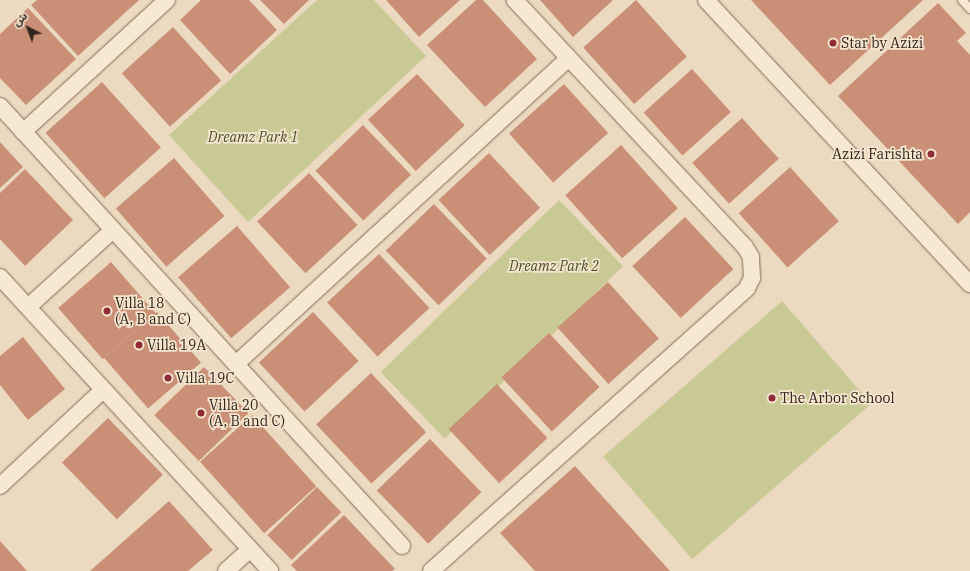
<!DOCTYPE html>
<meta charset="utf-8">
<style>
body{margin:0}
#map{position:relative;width:970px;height:571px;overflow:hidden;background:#ecdac0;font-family:"IBM Plex Serif","Noto Sans Arabic",serif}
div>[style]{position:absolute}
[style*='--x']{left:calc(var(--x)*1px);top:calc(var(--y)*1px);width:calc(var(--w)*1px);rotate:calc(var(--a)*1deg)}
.green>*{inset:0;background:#c9c995;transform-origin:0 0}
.building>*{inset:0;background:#c99077;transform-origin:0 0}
.roads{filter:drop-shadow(0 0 1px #846b59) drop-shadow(0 0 1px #846b59)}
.service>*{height:8px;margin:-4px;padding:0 4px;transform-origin:4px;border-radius:4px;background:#f7e8d3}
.minor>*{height:16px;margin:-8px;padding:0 8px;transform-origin:8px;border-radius:8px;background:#f7e8d3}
.dots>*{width:11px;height:11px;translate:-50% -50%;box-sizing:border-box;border:2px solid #f4e5cf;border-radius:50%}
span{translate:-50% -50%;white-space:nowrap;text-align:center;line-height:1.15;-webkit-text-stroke:3.5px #f4e5cf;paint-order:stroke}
.poi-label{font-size:14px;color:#34251d}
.left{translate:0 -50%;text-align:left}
.right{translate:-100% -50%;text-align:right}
.park-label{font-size:14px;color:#4a5024;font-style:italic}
.north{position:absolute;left:8px;top:8px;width:40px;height:40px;-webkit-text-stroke:3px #f4e5cf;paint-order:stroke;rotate:318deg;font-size:11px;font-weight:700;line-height:16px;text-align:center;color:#34251d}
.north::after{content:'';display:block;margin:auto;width:14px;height:18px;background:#34251d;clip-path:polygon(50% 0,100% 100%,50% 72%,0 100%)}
</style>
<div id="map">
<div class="green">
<div style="clip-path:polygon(317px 0,374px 0,426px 56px,248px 222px,169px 135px)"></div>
<div style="left:559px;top:200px;width:92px;height:248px;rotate:46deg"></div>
<div style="left:782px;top:301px;width:136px;height:237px;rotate:49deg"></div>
</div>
<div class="building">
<div style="clip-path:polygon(37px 0,139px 0,78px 56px,31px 5px)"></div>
<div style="clip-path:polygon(201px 0,249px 0,277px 30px,230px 74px,180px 20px)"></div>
<div style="clip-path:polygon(260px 0,309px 0,284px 24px)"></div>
<div style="clip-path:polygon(386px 0,460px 0,419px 37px)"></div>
<div style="clip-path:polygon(476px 0,483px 0,537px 59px,485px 107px,427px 45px)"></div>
<div style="clip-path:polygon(540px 0,613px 0,573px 37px)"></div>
<div style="left:636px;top:0;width:76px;height:71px;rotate:48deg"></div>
<div style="clip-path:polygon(751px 0,923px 0,830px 85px)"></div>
<div style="clip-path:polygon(938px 3px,966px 33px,957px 41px,970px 55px,970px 212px,958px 224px,838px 96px)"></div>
<div style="clip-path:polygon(28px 8px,76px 59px,26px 105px,0 78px,0 34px)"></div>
<div style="left:173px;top:27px;width:72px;height:69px;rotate:48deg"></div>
<div style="left:692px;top:69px;width:58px;height:65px;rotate:48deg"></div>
<div style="left:417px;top:74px;width:70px;height:67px;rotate:47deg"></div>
<div style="left:102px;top:82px;width:88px;height:76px;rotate:48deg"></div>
<div style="left:564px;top:84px;width:66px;height:74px;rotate:48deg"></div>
<div style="left:742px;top:118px;width:55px;height:67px;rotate:48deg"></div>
<div style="left:363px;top:125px;width:69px;height:66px;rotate:46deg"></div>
<div style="clip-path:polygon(0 142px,23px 167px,0 188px)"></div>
<div style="left:621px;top:145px;width:85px;height:75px;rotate:48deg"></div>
<div style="left:489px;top:153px;width:75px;height:69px;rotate:47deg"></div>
<div style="left:174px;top:158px;width:77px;height:77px;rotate:49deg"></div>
<div style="left:790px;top:167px;width:73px;height:69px;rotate:48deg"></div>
<div style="clip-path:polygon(25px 169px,73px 220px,25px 266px,0 239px,0 193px)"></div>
<div style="left:309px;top:173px;width:71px;height:71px;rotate:47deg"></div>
<div style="left:434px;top:204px;width:76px;height:67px;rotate:46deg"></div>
<div style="left:685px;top:217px;width:71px;height:72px;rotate:47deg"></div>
<div style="left:237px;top:226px;width:81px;height:78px;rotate:49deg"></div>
<div style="left:379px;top:254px;width:74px;height:71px;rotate:47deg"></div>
<div style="left:111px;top:262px;width:68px;height:70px;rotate:49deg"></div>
<div style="left:608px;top:282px;width:76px;height:68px;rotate:48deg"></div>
<div style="left:157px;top:312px;width:67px;height:70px;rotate:49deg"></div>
<div style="left:313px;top:312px;width:67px;height:74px;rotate:47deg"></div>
<div style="left:549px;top:333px;width:74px;height:65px;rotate:47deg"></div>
<div style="clip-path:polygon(23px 337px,65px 389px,28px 420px,0 385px,0 356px)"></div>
<div style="left:204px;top:367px;width:64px;height:69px;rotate:46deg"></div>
<div style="left:371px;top:373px;width:81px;height:75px;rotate:47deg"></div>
<div style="left:497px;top:384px;width:74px;height:66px;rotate:47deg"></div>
<div style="left:252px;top:415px;width:96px;height:70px;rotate:48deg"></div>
<div style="left:108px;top:418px;width:79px;height:64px;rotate:46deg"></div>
<div style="left:430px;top:439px;width:74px;height:74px;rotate:46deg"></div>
<div style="clip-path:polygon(575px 466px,670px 571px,535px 571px,500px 533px)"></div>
<div style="left:317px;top:487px;width:35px;height:69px;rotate:46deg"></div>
<div style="clip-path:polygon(169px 501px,213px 550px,188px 571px,90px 571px)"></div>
<div style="clip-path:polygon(344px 515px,395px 569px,392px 571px,297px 571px,291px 565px)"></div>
<div style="clip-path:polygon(0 541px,27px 571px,0 571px)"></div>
</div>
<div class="roads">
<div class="service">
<div style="--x:962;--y:0;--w:12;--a:48"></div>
</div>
<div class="minor">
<div style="--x:706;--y:0;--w:388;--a:47.1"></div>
<div style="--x:0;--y:106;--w:596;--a:47.58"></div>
<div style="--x:23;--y:132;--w:195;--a:-42.5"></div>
<div style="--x:0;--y:277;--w:399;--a:47.4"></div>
<div style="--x:28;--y:307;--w:115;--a:-42.2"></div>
<div style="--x:236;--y:364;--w:452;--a:-42.6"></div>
<div style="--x:0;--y:486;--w:141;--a:-43"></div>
<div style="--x:226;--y:571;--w:31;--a:-42"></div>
<div style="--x:431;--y:571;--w:424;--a:-41.8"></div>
<div style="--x:747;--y:288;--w:11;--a:-63"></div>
<div style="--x:752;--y:278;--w:21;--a:-93"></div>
<div style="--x:751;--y:257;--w:12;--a:-121"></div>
<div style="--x:745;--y:247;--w:338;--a:-133"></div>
</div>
</div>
<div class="dots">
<div style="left:833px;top:43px;background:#912b37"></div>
<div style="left:931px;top:154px;background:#912b37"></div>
<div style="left:107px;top:311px;background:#912b37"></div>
<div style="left:139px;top:345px;background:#912b37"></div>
<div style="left:168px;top:378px;background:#912b37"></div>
<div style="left:772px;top:398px;background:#912b37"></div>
<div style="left:201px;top:413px;background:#912b37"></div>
</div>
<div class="poi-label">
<span class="left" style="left:841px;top:43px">Star by Azizi</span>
<span class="right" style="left:923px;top:154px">Azizi Farishta</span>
<span class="left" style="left:115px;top:311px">Villa 18<br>(A, B and C)</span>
<span class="left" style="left:147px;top:345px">Villa 19A</span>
<span class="left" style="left:176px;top:378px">Villa 19C</span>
<span class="left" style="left:780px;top:398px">The Arbor School</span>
<span class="left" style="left:209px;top:413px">Villa 20<br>(A, B and C)</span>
</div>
<div class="park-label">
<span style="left:253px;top:137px">Dreamz Park 1</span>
<span style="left:554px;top:266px">Dreamz Park 2</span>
</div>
<div class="north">ش</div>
</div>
